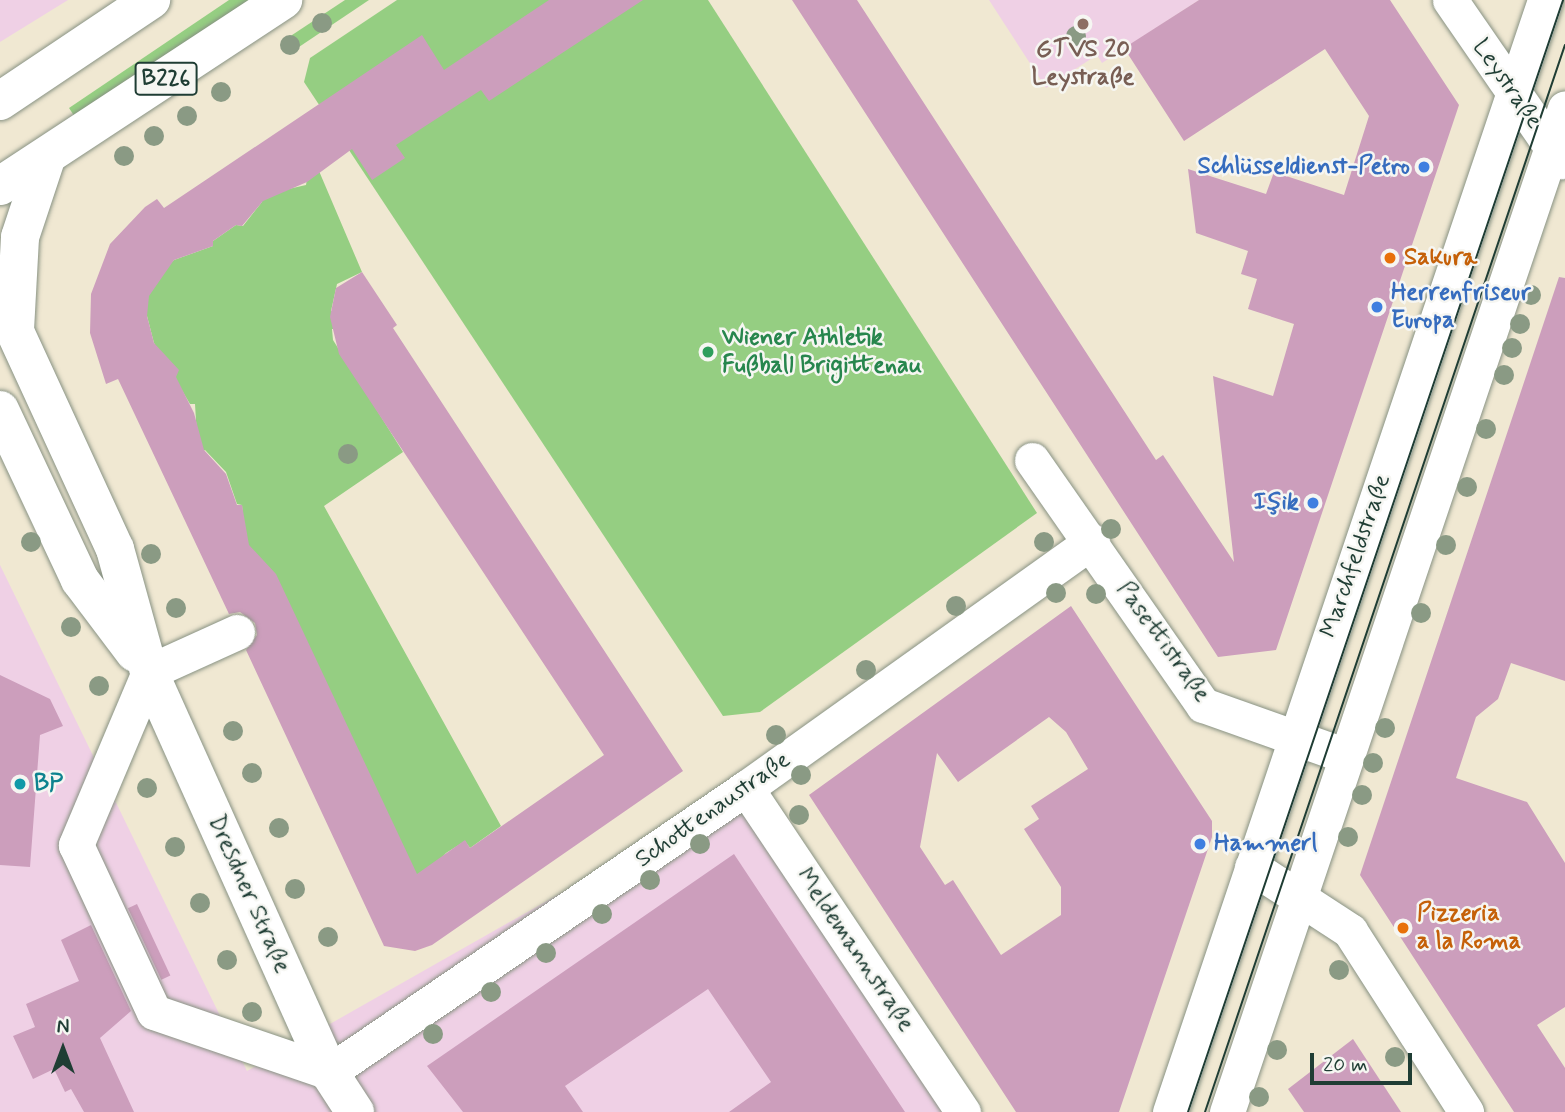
<!DOCTYPE html>
<meta charset="utf-8">
<style>
body{margin:0}
#map{position:relative;width:1565px;height:1112px;overflow:hidden;background:#f0e8d2;font-family:Mynerve,sans-serif}
div>[style]{position:absolute}
[style*='--x']{left:calc(var(--x)*1px);top:calc(var(--y)*1px);width:calc(var(--w)*1px);rotate:calc(var(--a)*1deg)}
.built>*{inset:0;background:#efd0e5}
.green>*{inset:0;background:#95ce82}
.building>*{inset:0;background:#cc9ebc;transform-origin:0 0}
.roads{filter:drop-shadow(0 0 2px #889283) drop-shadow(0 0 2px #889283)}
.minor>*{height:35px;margin:-17.5px;padding:0 17.5px;transform-origin:17.5px;border-radius:17.5px;background:#fff}
.major>*{height:38px;margin:-19px;padding:0 19px;transform-origin:19px;border-radius:19px;background:#fff}
.tram>*{height:2px;margin:-1px;padding:0 1px;transform-origin:1px;border-radius:1px;background:#1f3d34}
.trees>*{width:20px;height:20px;margin:-10px;border-radius:50%;background:#8a9a84}
.dots>*{width:19px;height:19px;translate:-50% -50%;box-sizing:border-box;border:4px solid #f6f6f2;border-radius:50%}
span{translate:-50% -50%;white-space:nowrap;text-align:center;line-height:1.15;-webkit-text-stroke:5px #f6f6f2;paint-order:stroke}
.shield-label span{padding:2px 5px;background:#f6f6f2;border:2px solid;border-radius:5px;-webkit-text-stroke-width:0}
.shield-label{font-size:23px;color:#1f3d34;font-weight:700}
.education-label{font-size:24px;color:#785e54;font-weight:700}
.street-label{font-size:24px;color:#1f3d34}
.shop-label{font-size:24px;color:#366cbe;font-weight:700}
.right{translate:-100% -50%;text-align:right}
.left{translate:0 -50%;text-align:left}
.food-label{font-size:24px;color:#c56008;font-weight:700}
.leisure-label{font-size:24px;color:#27864d;font-weight:700}
.culture-label{font-size:24px;color:#0d838f;font-weight:700}
.north{position:absolute;left:28px;top:1014px;width:70px;height:70px;-webkit-text-stroke:5px #f6f6f2;paint-order:stroke;rotate:0deg;font-size:19px;font-weight:700;line-height:28px;text-align:center;color:#1f3d34}
.north::after{content:'';display:block;margin:auto;width:24px;height:32px;background:#1f3d34;clip-path:polygon(50% 0,100% 100%,50% 72%,0 100%)}
.scale{position:absolute;left:1310px;top:1053px;width:102px;height:32px;box-sizing:border-box;border:4px solid #1f3d34;border-top:0;padding-left:9px;font-size:21px;line-height:24px;white-space:nowrap;color:#1f3d34;-webkit-text-stroke:5px #f6f6f2;paint-order:stroke}
</style>
<div id="map">
<div class="built">
<div style="clip-path:polygon(0 0,68px 0,0 42px)"></div>
<div style="clip-path:polygon(989px 0,1199px 0,1102px 63px,1097px 55px,1046px 88px)"></div>
<div style="clip-path:polygon(0 565px,247px 1071px,746px 788px,958px 1112px,0 1112px)"></div>
</div>
<div class="green">
<div style="clip-path:polygon(229px 0,250px 0,75px 117px,69px 108px)"></div>
<div style="clip-path:polygon(345px 0,369px 0,290px 53px,283px 41px)"></div>
<div style="clip-path:polygon(397px 0,708px 0,1037px 513px,760px 712px,723px 716px,304px 82px,310px 58px)"></div>
<div style="clip-path:polygon(319px 171px,362px 272px,337px 284px,331px 311px,341px 314px,338px 329px,332px 329px,333px 340px,403px 452px,324px 506px,501px 826px,470px 848px,465px 841px,446px 853px,420px 882px,246px 555px,242px 505px,237px 504px,226px 472px,205px 450px,198px 454px,195px 404px,190px 404px,154px 343px,147px 316px,144px 285px,174px 260px,213px 246px,213px 241px,236px 225px,243px 226px,262px 202px,258px 196px,306px 185px,307px 179px)"></div>
</div>
<div class="building">
<div style="clip-path:polygon(549px 0,643px 0,489px 101px,481px 90px,396px 145px,405px 158px,372px 180px,352px 149px,307px 182px,263px 201px,242px 226px,236px 225px,213px 241px,213px 246px,174px 260px,149px 296px,147px 316px,154px 343px,179px 370px,176px 377px,194px 413px,204px 450px,226px 474px,237px 505px,242px 505px,249px 545px,276px 574px,417px 874px,465px 840px,470px 848px,604px 755px,339px 354px,330px 317px,336px 288px,362px 272px,397px 325px,393px 328px,683px 771px,432px 945px,415px 951px,384px 946px,246px 650px,257px 635px,255px 623px,240px 612px,229px 614px,118px 379px,106px 384px,90px 333px,91px 294px,110px 244px,145px 207px,157px 199px,164px 208px,422px 35px,444px 70px)"></div>
<div style="clip-path:polygon(792px 0,857px 0,1156px 460px,1163px 455px,1234px 562px,1213px 376px,1273px 396px,1294px 324px,1248px 309px,1257px 279px,1241px 274px,1248px 251px,1196px 233px,1188px 169px,1266px 194px,1274px 172px,1344px 195px,1369px 116px,1325px 49px,1184px 141px,1124px 48px,1199px 0,1390px 0,1459px 105px,1276px 650px,1218px 657px)"></div>
<div style="clip-path:polygon(1559px 277px,1565px 278px,1565px 681px,1511px 663px,1498px 699px,1476px 717px,1456px 778px,1527px 802px,1565px 863px,1565px 1007px,1537px 1025px,1565px 1068px,1565px 1112px,1514px 1112px,1360px 875px)"></div>
<div style="clip-path:polygon(evenodd,1071px 606px,1212px 821px,1212px 837px,1119px 1112px,1016px 1112px,809px 795px,1071px 606px,1049px 717px,1066px 732px,1088px 769px,1031px 806px,1039px 819px,1024px 829px,1061px 887px,1061px 915px,1001px 955px,953px 880px,945px 885px,920px 847px,937px 753px,958px 782px,1049px 717px)"></div>
<div style="clip-path:polygon(0 675px,50px 699px,63px 726px,40px 735px,30px 867px,0 865px)"></div>
<div style="clip-path:polygon(734px 854px,905px 1112px,729px 1112px,771px 1082px,708px 989px,565px 1086px,583px 1112px,463px 1112px,427px 1066px)"></div>
<div style="left:137px;top:904px;width:79px;height:10px;rotate:65deg"></div>
<div style="clip-path:polygon(91px 925px,131px 1011px,100px 1038px,134px 1112px,84px 1112px,71px 1089px,65px 1092px,54px 1069px,33px 1079px,13px 1036px,35px 1027px,26px 1004px,79px 981px,61px 940px)"></div>
<div style="clip-path:polygon(1353px 1039px,1401px 1112px,1304px 1112px,1288px 1089px)"></div>
</div>
<div class="roads">
<div class="minor">
<div style="--x:1450;--y:0;--w:196;--a:55.4"></div>
<div style="--x:1032;--y:460;--w:299;--a:55.1"></div>
<div style="--x:1203;--y:705;--w:152;--a:19.6"></div>
<div style="--x:237;--y:632;--w:97;--a:155.6"></div>
<div style="--x:149;--y:672;--w:188;--a:112.9"></div>
<div style="--x:76;--y:845;--w:184;--a:65"></div>
<div style="--x:154;--y:1012;--w:185;--a:18.9"></div>
<div style="--x:329;--y:1072;--w:505;--a:-34.26"></div>
<div style="--x:746;--y:788;--w:425;--a:-35.5"></div>
<div style="--x:746;--y:788;--w:390;--a:56.2"></div>
<div style="--x:1252;--y:867;--w:117;--a:33.1"></div>
<div style="--x:1350;--y:931;--w:215;--a:57.3"></div>
<div style="--x:1170;--y:1112;--w:1174;--a:-71.36"></div>
<div style="--x:1227;--y:1112;--w:1059;--a:-71.39"></div>
</div>
<div class="major">
<div style="--x:0;--y:101;--w:182;--a:-33.8"></div>
<div style="--x:0;--y:186;--w:339;--a:-33.3"></div>
<div style="--x:0;--y:299;--w:275;--a:65.3"></div>
<div style="--x:115;--y:549;--w:128;--a:74.5"></div>
<div style="--x:149;--y:672;--w:439;--a:65.8"></div>
<div style="--x:329;--y:1072;--w:48;--a:57"></div>
<div style="--x:15;--y:330;--w:93;--a:-86.9"></div>
<div style="--x:20;--y:237;--w:85;--a:-71.6"></div>
<div style="--x:0;--y:410;--w:188;--a:64.8"></div>
<div style="--x:80;--y:580;--w:91;--a:53"></div>
</div>
</div>
<div class="tram">
<div style="--x:1188;--y:1112;--w:1174;--a:-71.36"></div>
<div style="--x:1205;--y:1112;--w:1126;--a:-71.36"></div>
</div>
<div class="trees">
<div style="left:322px;top:23px"></div>
<div style="left:1076px;top:36px"></div>
<div style="left:290px;top:45px"></div>
<div style="left:221px;top:92px"></div>
<div style="left:187px;top:116px"></div>
<div style="left:154px;top:136px"></div>
<div style="left:124px;top:156px"></div>
<div style="left:1531px;top:295px"></div>
<div style="left:1520px;top:324px"></div>
<div style="left:1512px;top:348px"></div>
<div style="left:1504px;top:375px"></div>
<div style="left:1486px;top:429px"></div>
<div style="left:348px;top:454px"></div>
<div style="left:1467px;top:487px"></div>
<div style="left:1111px;top:529px"></div>
<div style="left:31px;top:542px"></div>
<div style="left:1044px;top:542px"></div>
<div style="left:1446px;top:545px"></div>
<div style="left:151px;top:554px"></div>
<div style="left:1056px;top:593px"></div>
<div style="left:1096px;top:594px"></div>
<div style="left:956px;top:606px"></div>
<div style="left:176px;top:608px"></div>
<div style="left:1421px;top:613px"></div>
<div style="left:71px;top:627px"></div>
<div style="left:866px;top:670px"></div>
<div style="left:99px;top:686px"></div>
<div style="left:1385px;top:728px"></div>
<div style="left:233px;top:731px"></div>
<div style="left:776px;top:735px"></div>
<div style="left:1373px;top:763px"></div>
<div style="left:252px;top:773px"></div>
<div style="left:801px;top:775px"></div>
<div style="left:147px;top:788px"></div>
<div style="left:1362px;top:795px"></div>
<div style="left:799px;top:815px"></div>
<div style="left:279px;top:828px"></div>
<div style="left:1348px;top:837px"></div>
<div style="left:700px;top:844px"></div>
<div style="left:175px;top:847px"></div>
<div style="left:650px;top:880px"></div>
<div style="left:295px;top:889px"></div>
<div style="left:200px;top:903px"></div>
<div style="left:602px;top:914px"></div>
<div style="left:328px;top:937px"></div>
<div style="left:546px;top:953px"></div>
<div style="left:227px;top:960px"></div>
<div style="left:1339px;top:970px"></div>
<div style="left:491px;top:992px"></div>
<div style="left:252px;top:1012px"></div>
<div style="left:433px;top:1034px"></div>
<div style="left:1277px;top:1050px"></div>
<div style="left:1395px;top:1057px"></div>
<div style="left:1259px;top:1097px"></div>
</div>
<div class="dots">
<div style="left:1083px;top:24px;background:#8d6e63"></div>
<div style="left:1424px;top:167px;background:#3f7fe0"></div>
<div style="left:1390px;top:258px;background:#e8710a"></div>
<div style="left:1377px;top:307px;background:#3f7fe0"></div>
<div style="left:708px;top:352px;background:#2e9e5b"></div>
<div style="left:1313px;top:503px;background:#3f7fe0"></div>
<div style="left:20px;top:784px;background:#0f9aa8"></div>
<div style="left:1200px;top:844px;background:#3f7fe0"></div>
<div style="left:1403px;top:928px;background:#e8710a"></div>
</div>
<div class="shield-label">
<span style="left:166px;top:79px">B226</span>
</div>
<div class="education-label">
<span style="left:1083px;top:64px">GTVS 20<br>Leystraße</span>
</div>
<div class="street-label">
<span style="left:1507px;top:84px;rotate:55deg">Leystraße</span>
<span style="left:1356px;top:556px;rotate:-71deg">Marchfeldstraße</span>
<span style="left:1163px;top:642px;rotate:54deg">Pasettistraße</span>
<span style="left:713px;top:810px;rotate:-35deg">Schottenaustraße</span>
<span style="left:249px;top:894px;rotate:66deg">Dresdner Straße</span>
<span style="left:855px;top:950px;rotate:56deg">Meldemannstraße</span>
</div>
<div class="shop-label">
<span class="right" style="left:1410px;top:167px">Schlüsseldienst-Petro</span>
<span class="left" style="left:1391px;top:307px">Herrenfriseur<br>Europa</span>
<span class="right" style="left:1299px;top:503px">Işik</span>
<span class="left" style="left:1214px;top:844px">Hammerl</span>
</div>
<div class="food-label">
<span class="left" style="left:1404px;top:258px">Sakura</span>
<span class="left" style="left:1417px;top:928px">Pizzeria<br>a la Roma</span>
</div>
<div class="leisure-label">
<span class="left" style="left:722px;top:352px">Wiener Athletik<br>Fußball Brigittenau</span>
</div>
<div class="culture-label">
<span class="left" style="left:34px;top:784px">BP</span>
</div>
<div class="north">N</div>
<div class="scale">20 m</div>
</div>
